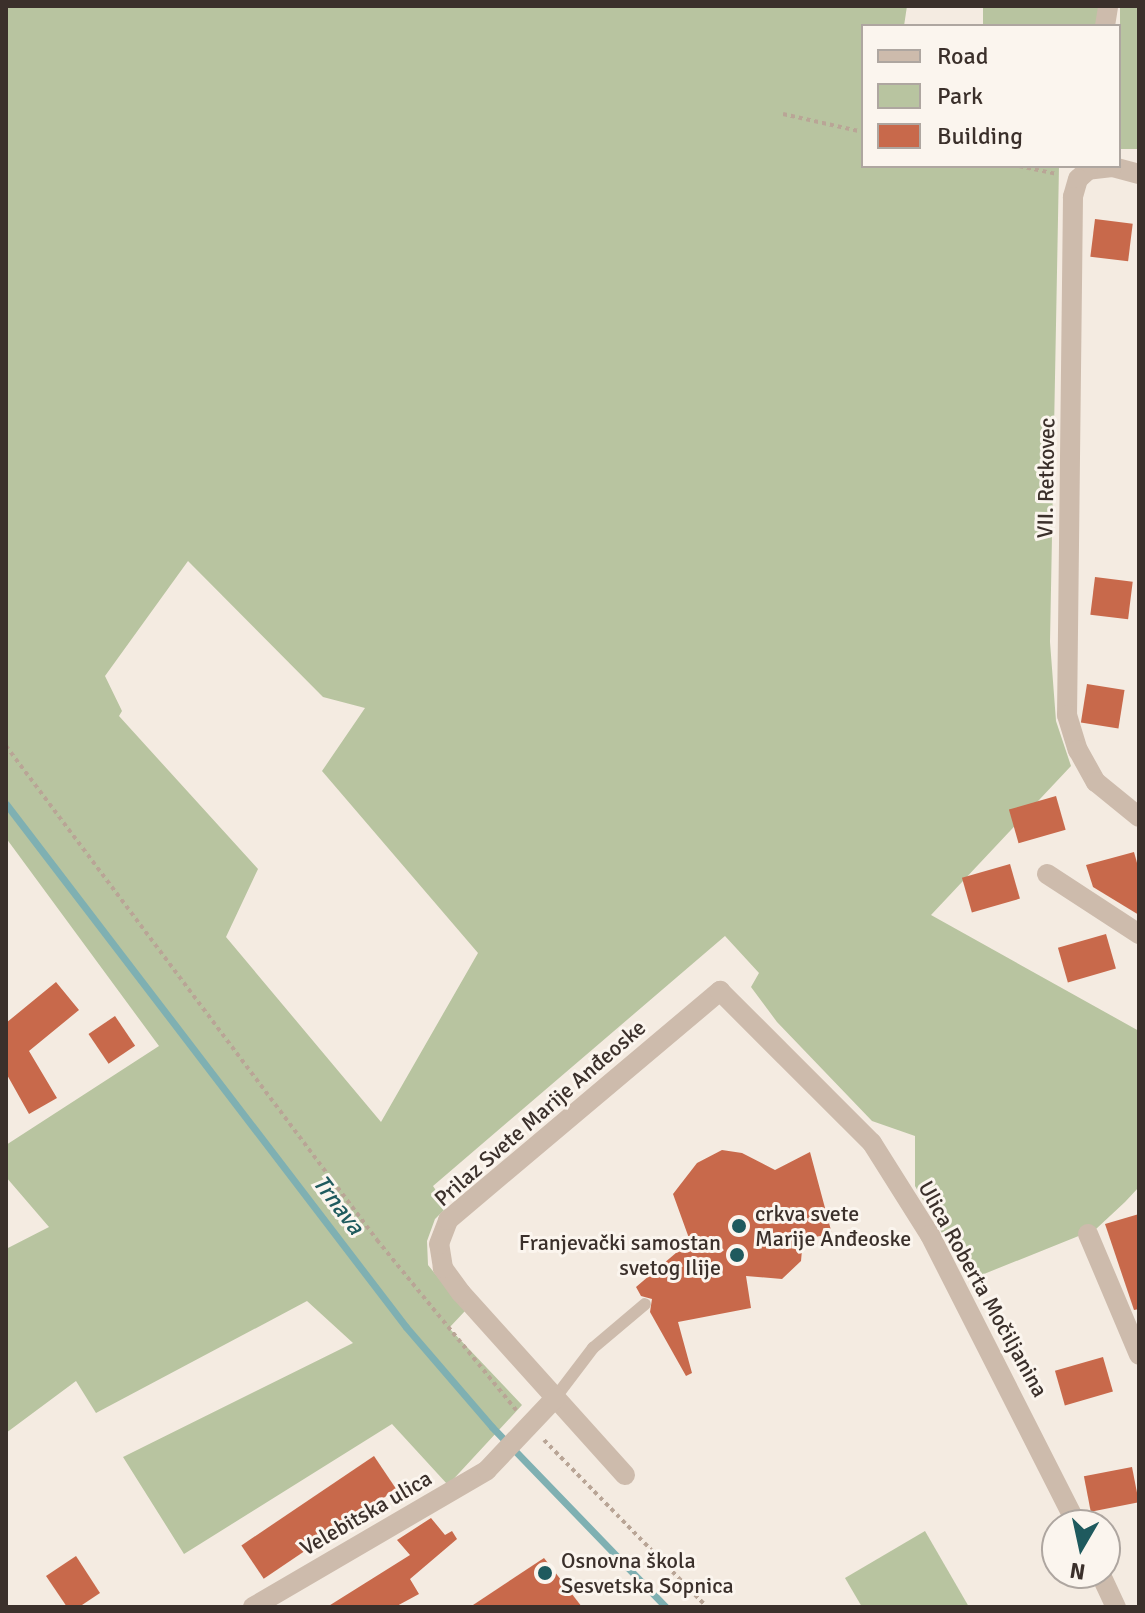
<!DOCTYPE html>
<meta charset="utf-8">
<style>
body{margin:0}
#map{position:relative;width:1145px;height:1613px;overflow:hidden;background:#f4ebe1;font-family:Signika,sans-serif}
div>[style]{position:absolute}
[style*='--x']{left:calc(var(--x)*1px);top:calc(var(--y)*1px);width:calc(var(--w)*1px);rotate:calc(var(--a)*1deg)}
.green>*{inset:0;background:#b8c4a0;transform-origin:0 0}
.stream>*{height:7px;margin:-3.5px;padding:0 3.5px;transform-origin:3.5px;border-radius:3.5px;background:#7fb0b2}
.building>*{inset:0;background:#c8694b;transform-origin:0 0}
.path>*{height:4px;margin-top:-2px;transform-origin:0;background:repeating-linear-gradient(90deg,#b9a596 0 4px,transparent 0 8px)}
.service>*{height:12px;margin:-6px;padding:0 6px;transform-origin:6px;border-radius:6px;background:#cdbbac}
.minor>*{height:20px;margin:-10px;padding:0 10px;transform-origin:10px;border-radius:10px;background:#cdbbac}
.dots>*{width:22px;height:22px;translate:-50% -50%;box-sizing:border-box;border:4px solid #fbf5ee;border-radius:50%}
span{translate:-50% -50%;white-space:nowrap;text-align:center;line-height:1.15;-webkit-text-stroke:6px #fbf5ee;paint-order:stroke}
.street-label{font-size:22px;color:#3b302b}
.poi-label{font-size:22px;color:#3b302b}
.left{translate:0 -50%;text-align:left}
.right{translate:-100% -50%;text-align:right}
.water-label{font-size:24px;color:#1f5a5e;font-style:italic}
.frame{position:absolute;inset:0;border:8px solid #3b302b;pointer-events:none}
.legend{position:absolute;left:861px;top:24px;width:260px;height:144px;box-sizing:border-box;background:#fbf5ee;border:2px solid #aea6a0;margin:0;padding:10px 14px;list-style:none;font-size:24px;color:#3b302b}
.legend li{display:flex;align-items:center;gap:16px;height:40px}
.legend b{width:40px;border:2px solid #aea6a0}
.north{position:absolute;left:1041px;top:1509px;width:80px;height:80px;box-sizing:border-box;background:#fbf5ee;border:2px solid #aea6a0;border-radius:50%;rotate:189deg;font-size:22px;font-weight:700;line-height:32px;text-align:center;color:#3b302b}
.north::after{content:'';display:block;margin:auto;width:28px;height:36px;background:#1f5a5e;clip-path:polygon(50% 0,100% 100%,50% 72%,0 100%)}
</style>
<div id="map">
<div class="green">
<div style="clip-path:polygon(evenodd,6px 6px,907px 6px,904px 26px,863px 26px,863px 166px,1059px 166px,1050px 642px,1056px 721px,1071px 766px,931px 915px,1139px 1031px,1139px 1187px,1125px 1202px,1096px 1229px,969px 1280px,915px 1186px,915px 1136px,872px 1121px,777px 1022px,751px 987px,759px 973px,725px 936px,433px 1186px,447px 1207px,435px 1219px,427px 1241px,428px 1265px,465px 1311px,449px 1328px,522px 1405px,448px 1485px,392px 1424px,184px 1554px,123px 1457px,353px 1343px,307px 1301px,96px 1413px,76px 1381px,6px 1433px,6px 1249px,49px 1227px,6px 1177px,6px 1145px,159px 1046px,6px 838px,6px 6px,188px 561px,323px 697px,365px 708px,322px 771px,478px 953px,381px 1122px,226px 937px,258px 869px,119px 716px,122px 711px,105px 676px,188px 561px)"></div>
<div style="left:983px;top:6px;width:115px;height:20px"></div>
<div style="left:1120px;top:6px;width:19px;height:143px"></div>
<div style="clip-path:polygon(925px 1531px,969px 1607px,862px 1607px,845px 1578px)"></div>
</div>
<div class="stream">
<div style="--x:6;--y:804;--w:658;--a:52.59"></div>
<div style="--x:406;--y:1327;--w:132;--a:49.3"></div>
<div style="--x:492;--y:1427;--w:250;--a:46"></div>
</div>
<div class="building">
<div style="left:1095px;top:219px;width:38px;height:38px;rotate:7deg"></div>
<div style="left:1095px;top:577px;width:38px;height:38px;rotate:7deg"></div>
<div style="left:1087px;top:684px;width:38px;height:39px;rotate:9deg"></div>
<div style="left:1056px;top:796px;width:35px;height:49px;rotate:74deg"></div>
<div style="clip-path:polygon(1134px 852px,1139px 870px,1139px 915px,1093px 887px,1086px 865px)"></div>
<div style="left:1010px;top:864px;width:36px;height:50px;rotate:74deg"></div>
<div style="left:1106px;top:934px;width:36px;height:50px;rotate:74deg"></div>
<div style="clip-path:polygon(56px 982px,79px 1010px,29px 1051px,57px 1098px,29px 1114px,6px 1073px,6px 1023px)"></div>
<div style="left:115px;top:1016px;width:36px;height:32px;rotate:56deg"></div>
<div style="clip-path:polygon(722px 1150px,742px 1153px,775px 1170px,810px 1152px,832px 1234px,803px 1239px,801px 1261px,782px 1279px,746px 1276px,751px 1308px,678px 1322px,692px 1373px,686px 1376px,650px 1312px,652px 1299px,641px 1296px,636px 1287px,690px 1241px,673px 1194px,697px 1163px)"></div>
<div style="clip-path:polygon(1139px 1214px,1139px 1309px,1134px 1310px,1105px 1224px)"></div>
<div style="left:1103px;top:1357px;width:36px;height:50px;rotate:74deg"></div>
<div style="left:374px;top:1456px;width:40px;height:160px;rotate:56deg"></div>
<div style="left:1132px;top:1467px;width:36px;height:49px;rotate:79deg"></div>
<div style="clip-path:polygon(431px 1518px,445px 1535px,452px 1531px,457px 1539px,410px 1579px,419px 1594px,395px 1607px,327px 1607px,410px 1555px,397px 1540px)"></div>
<div style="clip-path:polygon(76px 1556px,100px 1593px,79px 1607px,67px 1607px,46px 1576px)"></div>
<div style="clip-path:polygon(544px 1558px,582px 1607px,470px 1607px)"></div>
</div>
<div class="path">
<div style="--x:783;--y:114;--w:82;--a:12.7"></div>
<div style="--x:1019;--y:166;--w:38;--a:12"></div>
<div style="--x:6;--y:746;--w:618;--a:53.09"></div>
<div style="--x:377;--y:1240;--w:220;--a:50.7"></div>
<div style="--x:544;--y:1440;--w:233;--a:45.7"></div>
</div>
<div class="service">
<div style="--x:555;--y:1398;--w:63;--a:-52.8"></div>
<div style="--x:593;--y:1348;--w:68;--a:-40.2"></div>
</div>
<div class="minor">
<div style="--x:1105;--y:26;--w:20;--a:-81"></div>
<div style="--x:1139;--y:174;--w:28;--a:-165"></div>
<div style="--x:1112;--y:167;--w:24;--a:173"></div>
<div style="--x:1088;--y:170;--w:13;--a:138"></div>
<div style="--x:1078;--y:179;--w:19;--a:106"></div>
<div style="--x:1073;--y:197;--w:518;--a:90.66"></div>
<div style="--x:1067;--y:715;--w:37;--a:73"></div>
<div style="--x:1078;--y:750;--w:37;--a:61"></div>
<div style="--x:1096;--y:782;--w:55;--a:39.1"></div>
<div style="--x:1047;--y:874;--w:110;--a:33.1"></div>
<div style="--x:1088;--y:1234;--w:131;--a:67.1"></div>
<div style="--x:625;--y:1475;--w:245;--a:-132"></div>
<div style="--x:461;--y:1293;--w:31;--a:-126"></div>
<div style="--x:443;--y:1268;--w:24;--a:-99"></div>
<div style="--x:439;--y:1244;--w:26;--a:-69"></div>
<div style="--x:448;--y:1220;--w:356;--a:-40.1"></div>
<div style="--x:720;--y:991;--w:215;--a:45"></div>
<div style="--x:872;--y:1143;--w:109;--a:57.8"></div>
<div style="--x:930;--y:1235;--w:325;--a:63.1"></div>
<div style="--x:1100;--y:1573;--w:38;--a:65"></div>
<div style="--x:253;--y:1607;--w:271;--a:-30.3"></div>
<div style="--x:487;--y:1470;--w:99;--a:-46.6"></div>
</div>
<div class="dots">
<div style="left:739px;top:1226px;background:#1f5a5e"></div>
<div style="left:737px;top:1255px;background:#1f5a5e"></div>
<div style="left:545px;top:1573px;background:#1f5a5e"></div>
</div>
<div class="street-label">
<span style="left:1046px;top:478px;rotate:-89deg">VII. Retkovec</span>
<span style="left:540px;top:1113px;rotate:-41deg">Prilaz Svete Marije Anđeoske</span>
<span style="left:983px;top:1289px;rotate:61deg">Ulica Roberta Močiljanina</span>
<span style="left:366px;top:1513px;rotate:-30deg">Velebitska ulica</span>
</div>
<div class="poi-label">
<span class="left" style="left:755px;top:1226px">crkva svete<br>Marije Anđeoske</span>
<span class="right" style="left:721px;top:1255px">Franjevački samostan<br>svetog Ilije</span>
<span class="left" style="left:561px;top:1573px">Osnovna škola<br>Sesvetska Sopnica</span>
</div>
<div class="water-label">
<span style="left:338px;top:1205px;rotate:53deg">Trnava</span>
</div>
<div class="frame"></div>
<ul class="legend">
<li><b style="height:10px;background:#cdbbac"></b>Road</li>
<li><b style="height:22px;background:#b8c4a0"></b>Park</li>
<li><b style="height:22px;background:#c8694b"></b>Building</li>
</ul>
<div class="north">N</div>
</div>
